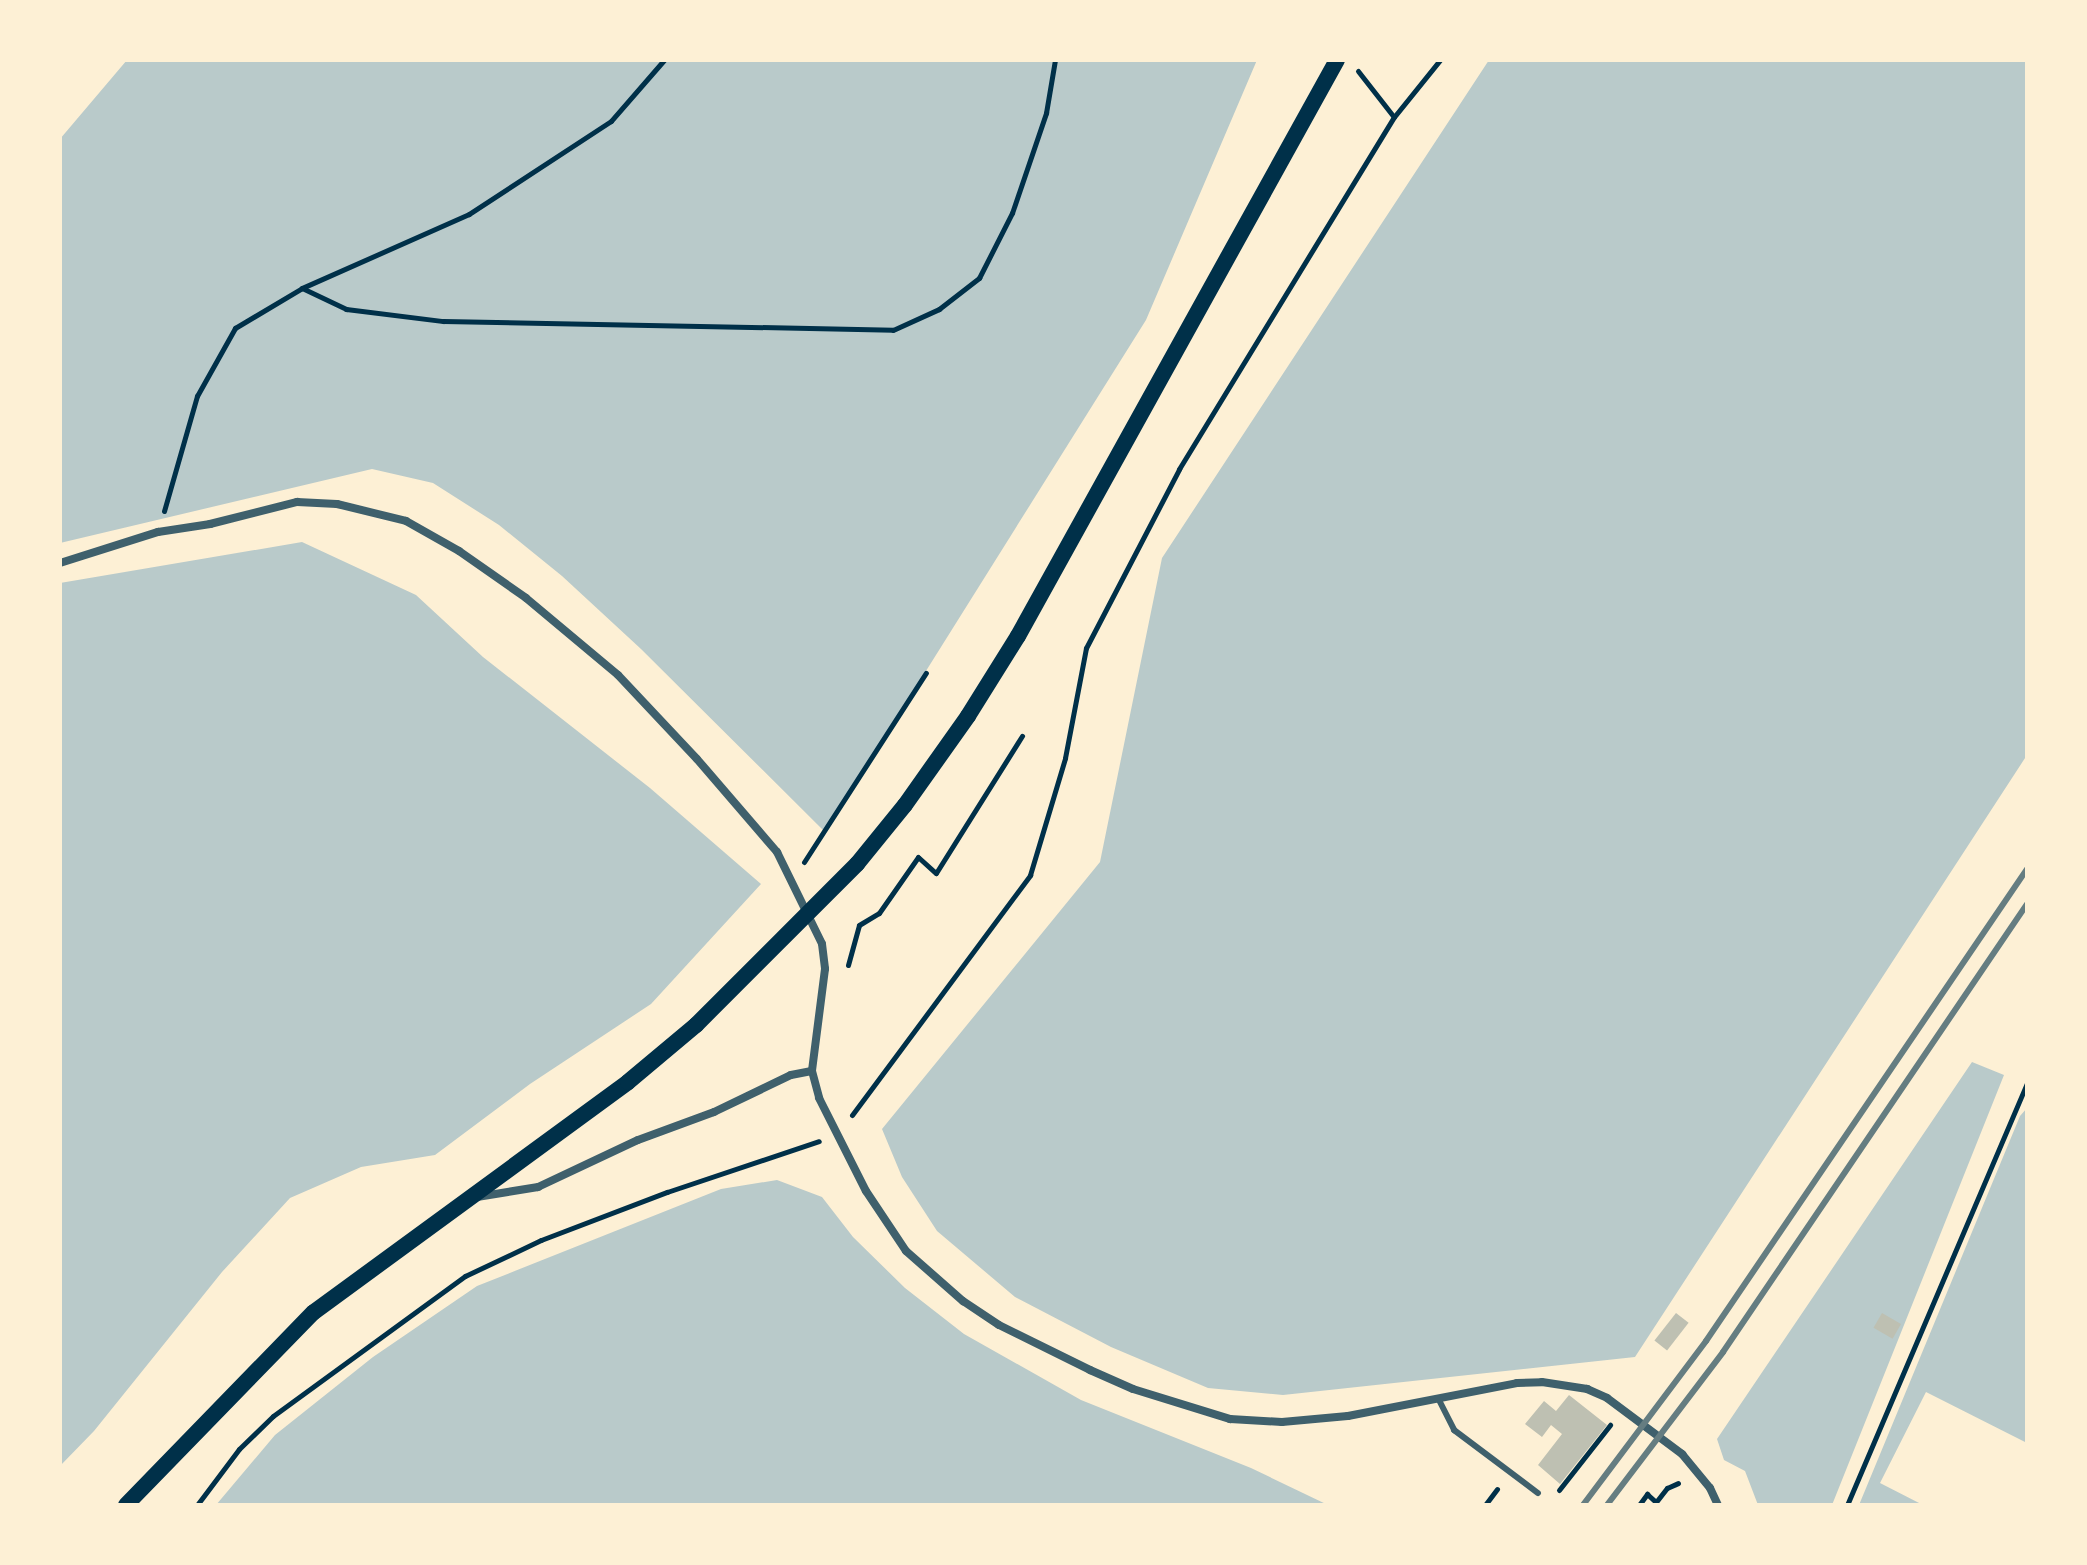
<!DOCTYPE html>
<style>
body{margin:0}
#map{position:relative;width:2087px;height:1565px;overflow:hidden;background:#fdf0d5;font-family:Barlow,sans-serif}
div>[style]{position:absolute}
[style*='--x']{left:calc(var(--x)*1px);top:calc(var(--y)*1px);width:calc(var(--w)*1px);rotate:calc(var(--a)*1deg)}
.green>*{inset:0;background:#b9caca}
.building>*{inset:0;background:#bec0b2;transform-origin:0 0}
.path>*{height:5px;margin:-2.5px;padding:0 2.5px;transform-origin:2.5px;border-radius:2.5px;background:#003049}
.service>*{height:6px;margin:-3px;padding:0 3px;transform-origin:3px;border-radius:3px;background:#3f606c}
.minor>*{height:8px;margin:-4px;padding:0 4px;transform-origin:4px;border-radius:4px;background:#3f606c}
.secondary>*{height:16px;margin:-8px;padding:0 8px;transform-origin:8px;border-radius:8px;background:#003049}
.rail>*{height:6px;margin:-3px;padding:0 3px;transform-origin:3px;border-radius:3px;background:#657d81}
span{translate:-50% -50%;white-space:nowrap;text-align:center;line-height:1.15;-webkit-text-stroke:8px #fdf0d5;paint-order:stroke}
.frame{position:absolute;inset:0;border:62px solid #fdf0d5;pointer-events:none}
</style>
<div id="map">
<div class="green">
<div style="clip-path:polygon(127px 60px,1257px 60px,1146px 320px,825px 832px,641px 649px,562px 576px,499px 525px,433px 483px,372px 469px,60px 543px,60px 139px)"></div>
<div style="clip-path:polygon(1489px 60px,2027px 60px,2027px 755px,1635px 1357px,1283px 1395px,1208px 1388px,1111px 1347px,1015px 1297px,937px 1231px,902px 1177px,882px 1129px,1100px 862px,1162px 558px)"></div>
<div style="clip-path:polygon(302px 542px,416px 595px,483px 657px,650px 788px,761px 884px,651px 1004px,530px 1084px,435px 1155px,361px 1167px,290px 1198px,222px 1272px,94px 1431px,60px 1466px,60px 583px)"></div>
<div style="clip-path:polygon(1972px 1062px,2004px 1075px,1832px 1505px,1758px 1505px,1745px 1471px,1724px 1460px,1717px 1439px)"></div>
<div style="clip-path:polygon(2027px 1108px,2027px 1443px,1926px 1392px,1880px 1483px,1923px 1505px,1859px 1505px,2020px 1116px)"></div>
<div style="clip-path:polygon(777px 1180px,822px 1197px,853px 1237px,905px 1288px,964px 1334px,1081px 1400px,1251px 1468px,1328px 1505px,216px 1505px,275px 1435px,373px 1357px,477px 1286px,721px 1189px)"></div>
</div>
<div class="building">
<div style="left:1676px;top:1313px;width:16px;height:35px;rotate:38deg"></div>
<div style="left:1882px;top:1313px;width:22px;height:17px;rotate:30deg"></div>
<div style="clip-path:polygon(1569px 1395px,1607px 1425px,1560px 1484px,1538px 1465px,1562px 1434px,1551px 1425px,1542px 1437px,1525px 1424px,1544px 1401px,1556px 1411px)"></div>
</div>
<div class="path">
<div style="--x:664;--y:60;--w:81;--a:131"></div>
<div style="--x:611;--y:121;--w:170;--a:146.8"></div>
<div style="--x:469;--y:214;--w:183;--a:156.1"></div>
<div style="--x:302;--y:288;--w:49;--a:25.5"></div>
<div style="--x:346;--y:309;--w:98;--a:7.1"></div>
<div style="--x:443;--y:321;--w:450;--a:1.1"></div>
<div style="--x:893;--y:330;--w:51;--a:-24.5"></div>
<div style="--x:939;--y:309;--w:51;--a:-37.8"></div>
<div style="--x:979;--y:278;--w:73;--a:-63.1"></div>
<div style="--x:1012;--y:213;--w:106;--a:-71.2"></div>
<div style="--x:1046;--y:113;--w:54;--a:-80.4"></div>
<div style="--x:1358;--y:71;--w:58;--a:52"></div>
<div style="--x:164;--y:511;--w:120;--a:-74"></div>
<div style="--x:197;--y:396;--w:78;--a:-60.8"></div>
<div style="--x:235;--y:328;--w:78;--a:-30.8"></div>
<div style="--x:804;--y:862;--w:225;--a:-57.2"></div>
<div style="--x:848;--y:965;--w:41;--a:-74.6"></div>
<div style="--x:859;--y:925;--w:23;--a:-31"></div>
<div style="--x:879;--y:913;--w:68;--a:-55.1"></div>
<div style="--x:918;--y:857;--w:24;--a:42"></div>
<div style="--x:936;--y:873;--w:162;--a:-57.9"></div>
<div style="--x:852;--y:1115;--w:299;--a:-53.4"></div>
<div style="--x:1030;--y:875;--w:122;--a:-73.3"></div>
<div style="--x:1065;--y:758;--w:112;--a:-79.2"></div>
<div style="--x:1086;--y:648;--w:202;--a:-62.5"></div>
<div style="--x:1179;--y:469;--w:412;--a:-58.6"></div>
<div style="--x:1394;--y:117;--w:73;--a:-51.1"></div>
<div style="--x:1559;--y:1490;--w:83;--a:-51.9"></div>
<div style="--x:197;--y:1505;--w:70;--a:-53.1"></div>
<div style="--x:239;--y:1449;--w:47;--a:-44.1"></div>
<div style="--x:273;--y:1416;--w:238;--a:-36.1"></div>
<div style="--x:465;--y:1276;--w:84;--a:-25.3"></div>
<div style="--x:541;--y:1240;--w:135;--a:-20.9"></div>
<div style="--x:667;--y:1192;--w:160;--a:-18.5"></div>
<div style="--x:1485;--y:1505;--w:20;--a:-53"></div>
<div style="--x:1639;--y:1505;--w:14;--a:-54"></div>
<div style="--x:1647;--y:1494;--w:12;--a:42"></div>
<div style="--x:1656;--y:1502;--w:18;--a:-52"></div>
<div style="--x:1667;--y:1488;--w:12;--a:-24"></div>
<div style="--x:1847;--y:1505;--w:460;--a:-66.9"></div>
</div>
<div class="service">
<div style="--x:1439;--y:1400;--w:34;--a:63"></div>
<div style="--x:1454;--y:1430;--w:105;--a:36.9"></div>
</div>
<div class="minor">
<div style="--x:60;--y:563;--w:103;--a:-17.6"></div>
<div style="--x:158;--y:532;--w:53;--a:-8.7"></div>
<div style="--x:210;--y:524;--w:90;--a:-14.2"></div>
<div style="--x:297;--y:502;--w:40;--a:2.9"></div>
<div style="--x:337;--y:504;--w:71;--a:13.8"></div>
<div style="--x:406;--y:521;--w:61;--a:29.5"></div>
<div style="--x:459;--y:551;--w:82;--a:35"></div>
<div style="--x:526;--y:598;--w:120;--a:39.9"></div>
<div style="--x:618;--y:675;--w:115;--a:46.8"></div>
<div style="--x:697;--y:759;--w:123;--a:49.3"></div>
<div style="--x:777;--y:852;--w:102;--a:63.9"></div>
<div style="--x:822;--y:944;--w:25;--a:83"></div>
<div style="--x:825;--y:969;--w:103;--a:97.3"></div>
<div style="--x:812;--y:1071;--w:28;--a:75"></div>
<div style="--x:819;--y:1098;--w:104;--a:63.2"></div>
<div style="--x:866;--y:1191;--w:72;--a:56.3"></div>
<div style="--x:906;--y:1251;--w:76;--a:41.3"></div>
<div style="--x:963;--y:1301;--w:43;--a:33.7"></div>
<div style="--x:999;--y:1325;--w:102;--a:26.3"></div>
<div style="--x:1090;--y:1370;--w:47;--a:23.8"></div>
<div style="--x:1133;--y:1389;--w:102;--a:17.2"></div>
<div style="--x:1230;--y:1419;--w:52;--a:3.3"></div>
<div style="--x:1282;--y:1422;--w:66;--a:-5.2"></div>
<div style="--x:1348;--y:1416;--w:172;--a:-11"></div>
<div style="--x:1517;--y:1383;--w:25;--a:-2"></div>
<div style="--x:1542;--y:1382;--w:46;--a:8.8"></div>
<div style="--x:1587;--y:1389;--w:22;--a:24"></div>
<div style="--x:1607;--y:1398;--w:94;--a:36.7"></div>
<div style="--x:1682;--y:1454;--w:44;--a:50.5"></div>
<div style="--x:1710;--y:1488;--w:19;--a:65"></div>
<div style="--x:477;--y:1197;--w:62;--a:-9.3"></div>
<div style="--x:538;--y:1187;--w:110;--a:-25.2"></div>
<div style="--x:638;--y:1140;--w:81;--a:-20.2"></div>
<div style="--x:714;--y:1112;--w:85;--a:-25.7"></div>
<div style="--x:791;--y:1075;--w:21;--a:-11"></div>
</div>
<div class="secondary">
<div style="--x:126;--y:1505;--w:269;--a:-45.8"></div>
<div style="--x:314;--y:1312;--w:389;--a:-36.2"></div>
<div style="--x:628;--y:1082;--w:89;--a:-40"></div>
<div style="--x:696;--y:1025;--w:228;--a:-45"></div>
<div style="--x:857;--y:864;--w:76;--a:-50.9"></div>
<div style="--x:905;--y:805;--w:109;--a:-54.7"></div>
<div style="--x:968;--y:716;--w:94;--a:-58"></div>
<div style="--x:1018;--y:636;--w:658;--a:-61.02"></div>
</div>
<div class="rail">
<div style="--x:1583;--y:1505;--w:205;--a:-53.1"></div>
<div style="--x:1706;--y:1341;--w:571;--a:-55.78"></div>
<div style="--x:1607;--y:1505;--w:192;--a:-52.8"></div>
<div style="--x:1723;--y:1352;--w:541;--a:-55.84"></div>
</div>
<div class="frame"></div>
</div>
